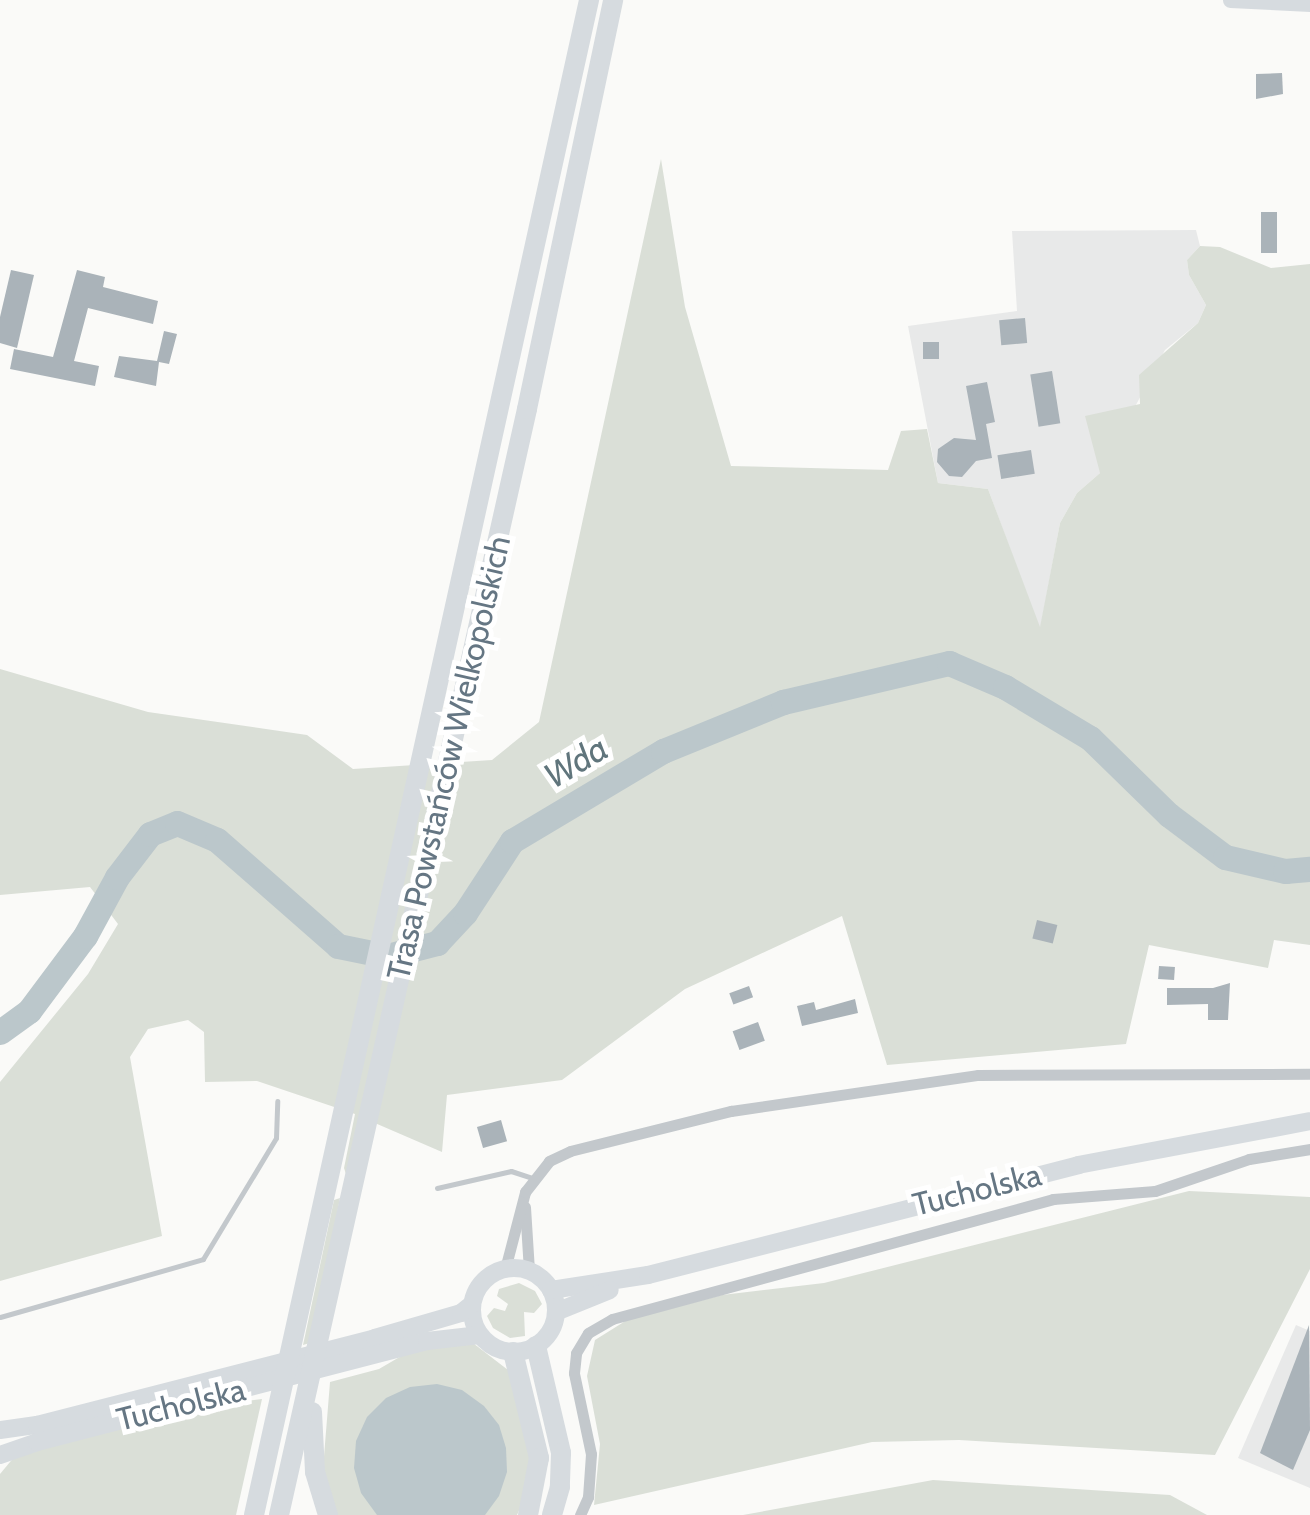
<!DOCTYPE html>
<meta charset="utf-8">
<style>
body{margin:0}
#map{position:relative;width:1310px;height:1515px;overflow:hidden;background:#fafaf8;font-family:Cabin,sans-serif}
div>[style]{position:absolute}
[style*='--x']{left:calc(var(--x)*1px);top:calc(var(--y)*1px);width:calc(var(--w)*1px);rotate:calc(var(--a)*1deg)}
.built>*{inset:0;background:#e8e9e9}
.green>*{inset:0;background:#dadfd7}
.water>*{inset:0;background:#bbc7cb}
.river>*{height:25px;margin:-12.5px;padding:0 12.5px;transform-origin:12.5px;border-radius:12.5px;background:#bbc7cb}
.building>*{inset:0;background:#aab3b9;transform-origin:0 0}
.lane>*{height:5px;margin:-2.5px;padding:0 2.5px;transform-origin:2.5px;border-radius:2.5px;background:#c3c8cc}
.street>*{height:11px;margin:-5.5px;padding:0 5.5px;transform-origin:5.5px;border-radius:5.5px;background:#c3c8cc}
.secondary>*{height:15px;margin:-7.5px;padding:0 7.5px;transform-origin:7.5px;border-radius:7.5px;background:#d6dbdf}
.primary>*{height:18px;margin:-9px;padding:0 9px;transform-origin:9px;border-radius:9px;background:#d6dbdf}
.primary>.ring{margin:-9px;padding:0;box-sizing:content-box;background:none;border:18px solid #d6dbdf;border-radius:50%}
.highway>*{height:20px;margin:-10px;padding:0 10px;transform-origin:10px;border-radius:10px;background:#d6dbdf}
span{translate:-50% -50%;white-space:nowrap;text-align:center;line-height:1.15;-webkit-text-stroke:10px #fff;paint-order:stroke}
.street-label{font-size:32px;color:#657683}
.water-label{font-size:35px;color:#60757c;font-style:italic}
</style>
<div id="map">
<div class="built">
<div style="clip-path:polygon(1196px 230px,1200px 246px,1187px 260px,1189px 275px,1206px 305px,1198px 323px,1165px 350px,1100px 473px,1077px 493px,1060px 523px,1040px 630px,988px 489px,938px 483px,908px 326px,1017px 311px,1012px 231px)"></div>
<div style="clip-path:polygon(1296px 1325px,1310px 1331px,1310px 1488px,1238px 1458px)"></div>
</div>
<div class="green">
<div style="clip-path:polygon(661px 159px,685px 307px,731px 466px,888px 470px,901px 431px,927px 429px,938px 483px,988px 489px,1040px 627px,1060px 523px,1077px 493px,1100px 473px,1085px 416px,1140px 404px,1139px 375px,1198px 323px,1206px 305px,1189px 275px,1187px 260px,1200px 246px,1220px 247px,1271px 268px,1310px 264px,1310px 945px,1274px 940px,1268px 968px,1149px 945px,1126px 1044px,887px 1065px,842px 916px,685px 989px,562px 1080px,447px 1095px,442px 1152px,361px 1117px,347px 1177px,344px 1168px,355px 1114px,257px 1081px,205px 1082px,204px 1032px,188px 1020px,148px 1029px,130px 1057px,162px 1236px,0 1281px,0 1082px,88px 974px,118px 924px,90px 887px,0 895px,0 669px,148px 712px,307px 735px,353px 769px,492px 760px,539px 722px)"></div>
<div style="clip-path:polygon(1189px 1191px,1310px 1197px,1310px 1269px,1215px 1455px,959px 1440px,872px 1442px,594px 1505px,600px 1444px,587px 1376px,595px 1340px,627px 1320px,722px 1295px,824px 1283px)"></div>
<div style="clip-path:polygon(340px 1198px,313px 1342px,303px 1345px,334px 1200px)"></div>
<div style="clip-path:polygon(519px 1283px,535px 1291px,542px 1304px,534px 1313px,524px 1312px,525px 1336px,510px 1338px,493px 1328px,487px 1316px,494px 1308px,505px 1311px,508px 1304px,497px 1296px,499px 1289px)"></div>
<div style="clip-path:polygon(469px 1340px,508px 1370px,531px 1455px,529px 1488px,517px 1515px,335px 1515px,322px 1481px,330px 1382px,379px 1369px,403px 1355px)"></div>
<div style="clip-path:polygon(262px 1399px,236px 1515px,0 1515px,0 1474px,15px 1456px,199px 1407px)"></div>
<div style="clip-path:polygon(933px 1480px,1170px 1495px,1207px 1515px,743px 1515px)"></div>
</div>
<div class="water">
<div style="clip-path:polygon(437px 1384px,462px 1390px,484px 1406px,499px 1425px,506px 1448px,507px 1472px,499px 1496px,485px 1515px,377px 1515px,361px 1493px,354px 1468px,356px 1441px,367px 1417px,386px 1398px,410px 1387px)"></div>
</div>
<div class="river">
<div style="--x:0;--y:1032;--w:36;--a:-36"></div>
<div style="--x:29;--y:1011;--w:94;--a:-53.3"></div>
<div style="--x:85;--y:936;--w:67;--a:-61.5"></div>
<div style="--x:117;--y:877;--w:54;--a:-52.5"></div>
<div style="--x:150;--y:834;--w:29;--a:-22"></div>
<div style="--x:177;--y:823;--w:43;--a:23"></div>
<div style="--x:217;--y:840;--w:161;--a:41.2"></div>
<div style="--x:338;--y:946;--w:50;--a:11.5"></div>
<div style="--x:387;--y:956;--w:52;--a:-14.6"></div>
<div style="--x:437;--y:943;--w:41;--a:-47"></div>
<div style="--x:465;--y:913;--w:86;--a:-56.9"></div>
<div style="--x:512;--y:841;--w:176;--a:-30.8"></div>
<div style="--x:663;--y:751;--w:130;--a:-22.2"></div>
<div style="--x:783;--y:702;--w:171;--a:-13.2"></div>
<div style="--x:949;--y:663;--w:61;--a:23.2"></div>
<div style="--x:1005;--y:687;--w:99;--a:31"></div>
<div style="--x:1090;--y:738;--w:110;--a:44.3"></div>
<div style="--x:1169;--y:815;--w:70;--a:36.9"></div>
<div style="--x:1225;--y:857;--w:62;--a:13.1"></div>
<div style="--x:1285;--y:871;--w:25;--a:-5"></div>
</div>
<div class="building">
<div style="clip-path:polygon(1282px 73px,1283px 94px,1256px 99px,1256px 74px)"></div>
<div style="left:1261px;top:212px;width:16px;height:41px"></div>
<div style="clip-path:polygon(11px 270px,34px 275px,17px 348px,0 343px,0 317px)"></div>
<div style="clip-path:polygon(77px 270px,105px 277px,103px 287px,158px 301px,153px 324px,88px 308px,74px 361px,99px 366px,95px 386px,10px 369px,14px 349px,53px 357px)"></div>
<div style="left:1025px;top:318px;width:25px;height:26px;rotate:85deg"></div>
<div style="clip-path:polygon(164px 331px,177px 334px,169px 364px,159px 362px,156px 386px,114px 377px,119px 356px,157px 361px)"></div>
<div style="left:939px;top:342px;width:17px;height:16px;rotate:90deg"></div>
<div style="left:1052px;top:371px;width:53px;height:22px;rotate:81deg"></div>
<div style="clip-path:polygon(987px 382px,995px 422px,986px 424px,992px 458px,976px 461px,962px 477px,949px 476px,937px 462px,938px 449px,954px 438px,976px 440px,966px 386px)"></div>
<div style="left:1031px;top:450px;width:24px;height:34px;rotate:81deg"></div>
<div style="left:1037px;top:920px;width:21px;height:19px;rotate:14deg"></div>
<div style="left:1159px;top:966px;width:16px;height:13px;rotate:4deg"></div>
<div style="clip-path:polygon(1230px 983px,1228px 1020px,1208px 1020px,1208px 1004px,1167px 1005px,1167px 988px,1213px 988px)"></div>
<div style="left:749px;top:986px;width:12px;height:21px;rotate:70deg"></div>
<div style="clip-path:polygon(855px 999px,858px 1013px,802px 1026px,797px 1006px,814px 1002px,816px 1010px)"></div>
<div style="left:758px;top:1022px;width:20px;height:27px;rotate:70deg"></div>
<div style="left:501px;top:1120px;width:22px;height:25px;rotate:74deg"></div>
<div style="clip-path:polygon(1309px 1325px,1310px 1430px,1293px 1470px,1260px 1453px)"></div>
</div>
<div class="lane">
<div style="--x:437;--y:1188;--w:76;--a:-12.9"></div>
<div style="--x:511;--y:1171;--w:22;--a:18"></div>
<div style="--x:0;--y:1317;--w:211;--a:-15.9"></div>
<div style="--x:203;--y:1259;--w:141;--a:-58.9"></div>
<div style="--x:276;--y:1138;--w:37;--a:-88"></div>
</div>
<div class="street">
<div style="--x:525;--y:1207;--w:64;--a:86.4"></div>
<div style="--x:505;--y:1269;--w:80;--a:-75.4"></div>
<div style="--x:525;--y:1192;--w:39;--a:-52"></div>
<div style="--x:549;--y:1161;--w:23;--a:-25"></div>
<div style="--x:570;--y:1151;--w:166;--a:-14"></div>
<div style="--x:731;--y:1111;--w:250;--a:-8.3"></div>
<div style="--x:978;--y:1075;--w:332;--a:-0.2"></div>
<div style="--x:580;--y:1515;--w:20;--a:-66"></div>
<div style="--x:588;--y:1497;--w:43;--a:-86"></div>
<div style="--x:591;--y:1454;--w:83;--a:-101.9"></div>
<div style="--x:574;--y:1373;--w:20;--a:-84"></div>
<div style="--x:576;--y:1353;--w:23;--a:-59"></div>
<div style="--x:588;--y:1333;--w:28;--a:-30"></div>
<div style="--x:612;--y:1319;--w:457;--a:-15.2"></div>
<div style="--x:1053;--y:1199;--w:102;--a:-4.5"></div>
<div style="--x:1155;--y:1191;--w:99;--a:-18.8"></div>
<div style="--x:1249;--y:1159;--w:62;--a:-9.3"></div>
</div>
<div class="secondary">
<div style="--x:1230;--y:0;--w:80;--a:2.9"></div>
</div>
<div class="primary">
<div class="ring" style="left:472px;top:1268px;width:66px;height:66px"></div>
<div style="--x:551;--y:1290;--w:98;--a:-8.8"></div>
<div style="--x:648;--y:1275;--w:444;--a:-14.3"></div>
<div style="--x:1078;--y:1165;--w:236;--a:-10.7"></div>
<div style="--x:556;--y:1312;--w:58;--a:-22.2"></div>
<div style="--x:0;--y:1430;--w:37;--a:-8"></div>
<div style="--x:37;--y:1425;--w:349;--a:-14.4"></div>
<div style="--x:375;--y:1338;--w:90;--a:-16.2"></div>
<div style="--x:461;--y:1313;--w:14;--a:-39"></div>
<div style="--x:0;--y:1455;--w:39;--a:-19"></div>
<div style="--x:37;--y:1442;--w:403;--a:-14.5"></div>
<div style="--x:427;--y:1341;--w:53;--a:-6.5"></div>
</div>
<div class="highway">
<div style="--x:536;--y:1346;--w:110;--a:76.8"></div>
<div style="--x:561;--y:1453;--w:34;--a:92"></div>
<div style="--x:560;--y:1487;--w:29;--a:106"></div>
<div style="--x:513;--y:1352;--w:109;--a:76.2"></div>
<div style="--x:539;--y:1458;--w:58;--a:100.9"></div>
<div style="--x:312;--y:1412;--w:60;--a:87.1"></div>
<div style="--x:315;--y:1472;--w:45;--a:73.2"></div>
<div style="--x:254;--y:1515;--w:1552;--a:-77.53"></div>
<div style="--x:279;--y:1515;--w:1133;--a:-77.36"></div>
<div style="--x:527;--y:409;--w:418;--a:-78.1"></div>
</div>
<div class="street-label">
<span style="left:449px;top:758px;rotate:-77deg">Trasa Powstańców Wielkopolskich</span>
<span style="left:977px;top:1190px;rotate:-14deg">Tucholska</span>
<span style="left:181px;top:1405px;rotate:-14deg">Tucholska</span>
</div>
<div class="water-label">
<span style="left:576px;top:762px;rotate:-31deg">Wda</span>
</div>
</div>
